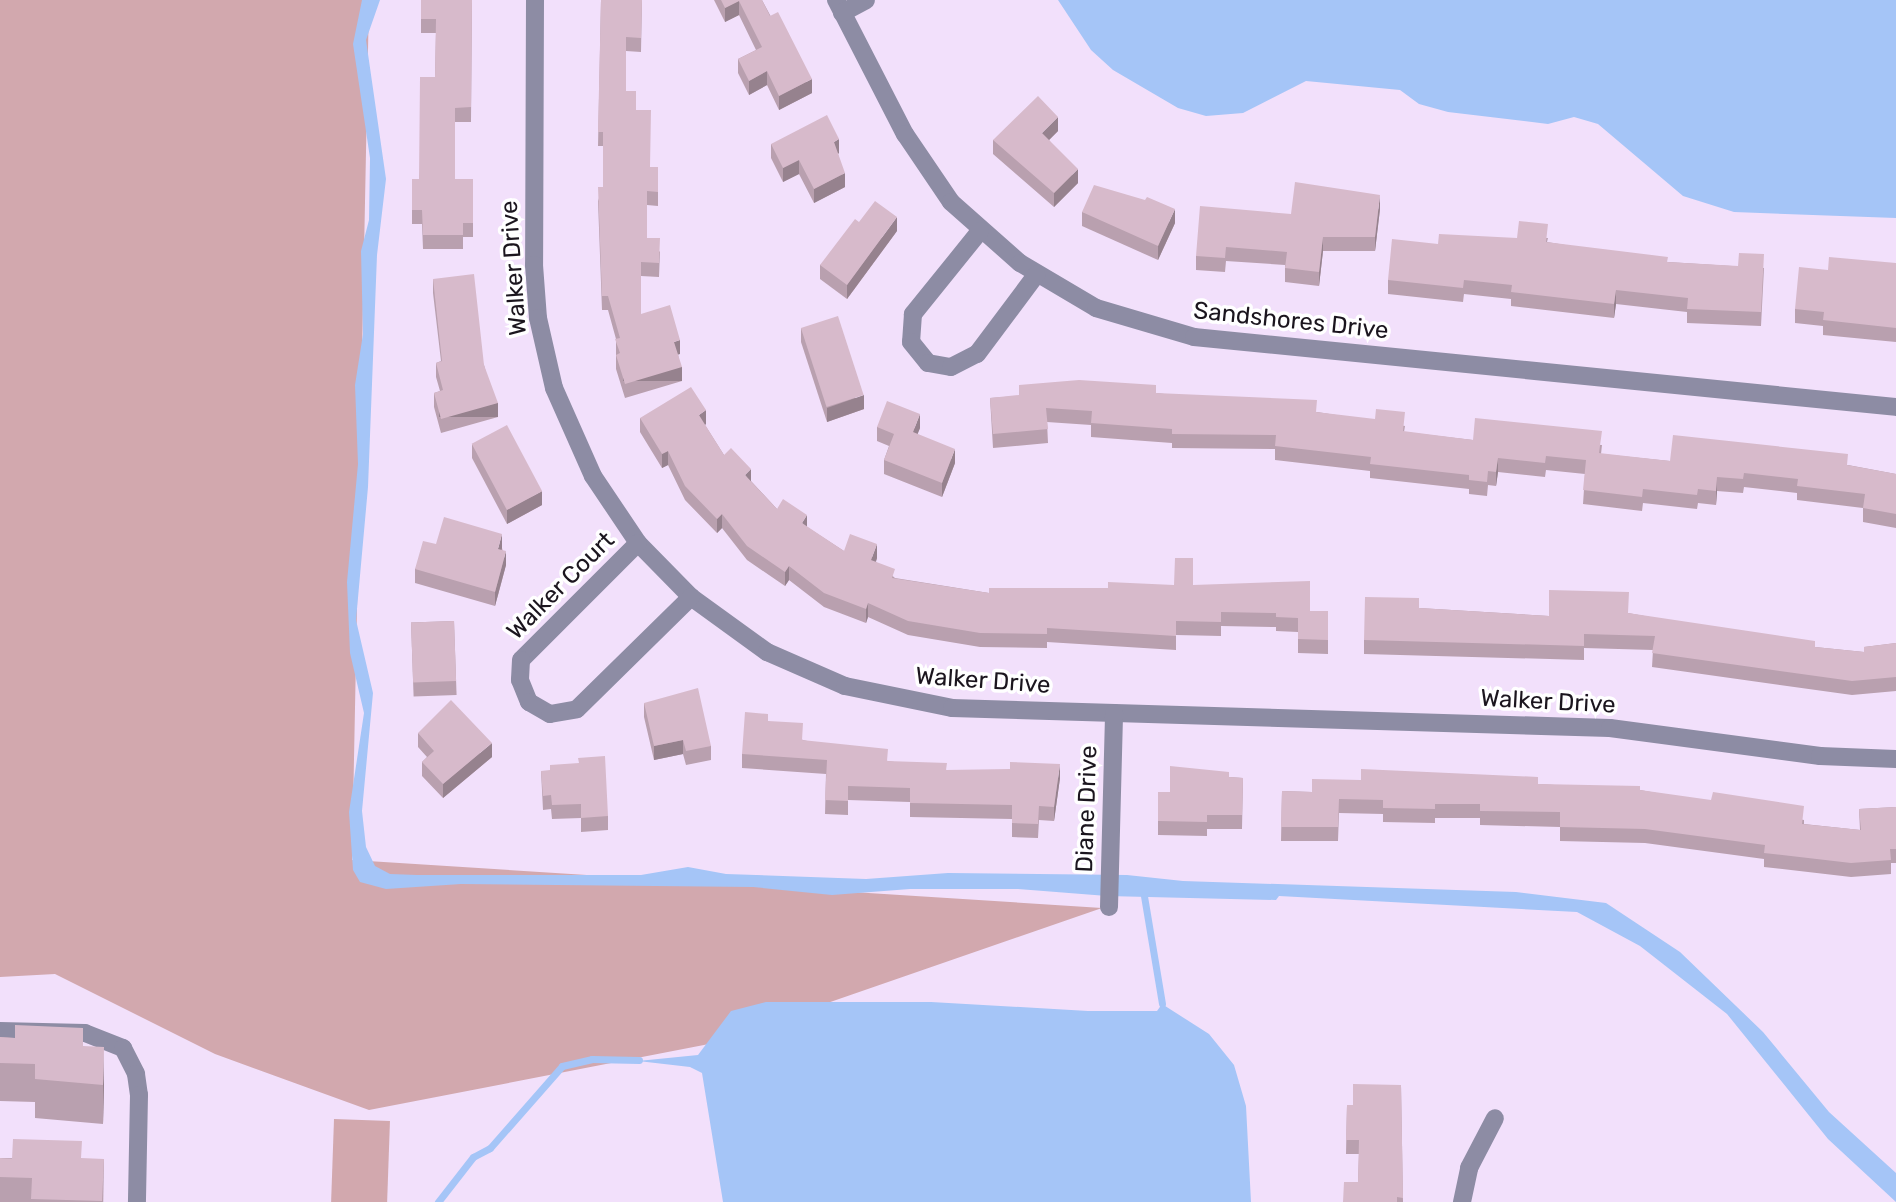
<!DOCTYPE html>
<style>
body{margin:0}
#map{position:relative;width:1896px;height:1202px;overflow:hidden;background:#f2e0fb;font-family:Rubik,sans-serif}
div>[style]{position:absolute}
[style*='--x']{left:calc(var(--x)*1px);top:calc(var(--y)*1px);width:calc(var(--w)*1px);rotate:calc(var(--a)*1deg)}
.green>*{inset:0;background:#d2a8ae;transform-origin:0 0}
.water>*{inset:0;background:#a5c5f7}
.stream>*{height:7px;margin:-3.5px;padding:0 3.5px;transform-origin:3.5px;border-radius:3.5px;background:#a5c5f7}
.minor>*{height:18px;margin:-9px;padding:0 9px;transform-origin:9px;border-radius:9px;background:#8d8ca4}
.wall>*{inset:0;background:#b9a0af;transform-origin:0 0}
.shaded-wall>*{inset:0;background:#96828e;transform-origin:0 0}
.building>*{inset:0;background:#d7bacb;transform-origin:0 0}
span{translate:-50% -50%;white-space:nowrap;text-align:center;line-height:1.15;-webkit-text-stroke:7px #fff;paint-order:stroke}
.street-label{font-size:24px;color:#1b151e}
</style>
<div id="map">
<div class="green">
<div style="clip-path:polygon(0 0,369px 0,352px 860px,1102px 908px,709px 1044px,369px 1110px,215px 1054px,55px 974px,0 977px)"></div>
<div style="left:334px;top:1119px;width:56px;height:83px;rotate:2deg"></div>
</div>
<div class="water">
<div style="clip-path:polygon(362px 0,380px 0,366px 40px,386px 179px,377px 255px,368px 487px,356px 620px,373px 693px,362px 811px,366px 847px,375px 866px,390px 874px,417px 875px,641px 875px,688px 867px,726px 874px,866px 879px,948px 873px,1127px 875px,1183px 881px,1516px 892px,1606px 903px,1680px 952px,1763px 1032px,1829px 1112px,1896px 1173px,1896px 1202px,1828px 1139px,1727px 1014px,1640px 946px,1577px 912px,1279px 896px,1276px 900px,1107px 896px,1018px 889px,910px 889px,832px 895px,753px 887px,461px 884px,386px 889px,360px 882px,353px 870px,349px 812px,364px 713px,350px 653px,347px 582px,358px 464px,355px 385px,363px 334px,361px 251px,369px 220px,370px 158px,353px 44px)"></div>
<div style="clip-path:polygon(1058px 0,1896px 0,1896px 218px,1734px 212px,1683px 196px,1598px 124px,1574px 117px,1548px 124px,1448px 112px,1419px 104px,1400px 90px,1306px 81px,1243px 113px,1206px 116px,1178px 108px,1113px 70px,1091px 50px)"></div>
<div style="clip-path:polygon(766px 1002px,931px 1002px,1088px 1011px,1157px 1011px,1162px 1004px,1209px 1034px,1234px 1065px,1246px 1106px,1251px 1202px,723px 1202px,702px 1073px,690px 1067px,638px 1061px,698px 1055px,731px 1011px)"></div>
</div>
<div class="stream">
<div style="--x:1144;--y:896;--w:109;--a:80.5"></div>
<div style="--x:438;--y:1202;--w:57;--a:-52.1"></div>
<div style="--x:473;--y:1157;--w:19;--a:-28"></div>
<div style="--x:490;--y:1148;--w:109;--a:-48.7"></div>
<div style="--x:562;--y:1066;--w:31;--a:-13"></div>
<div style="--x:592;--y:1059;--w:47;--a:1.2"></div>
</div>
<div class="minor">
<div style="--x:535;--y:0;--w:265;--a:90.2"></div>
<div style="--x:534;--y:265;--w:53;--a:85.7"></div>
<div style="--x:538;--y:318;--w:72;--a:77.1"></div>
<div style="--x:554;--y:388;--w:96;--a:66.1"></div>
<div style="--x:593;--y:476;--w:81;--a:56.1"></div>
<div style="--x:638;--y:543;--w:76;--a:45.5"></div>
<div style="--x:691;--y:597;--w:94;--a:35.9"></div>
<div style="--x:767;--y:652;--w:85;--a:23.6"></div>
<div style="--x:845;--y:686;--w:109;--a:11.6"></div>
<div style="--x:952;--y:708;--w:658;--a:1.74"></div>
<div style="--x:1610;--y:728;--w:212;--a:7.6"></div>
<div style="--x:1820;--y:756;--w:76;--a:2.3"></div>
<div style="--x:836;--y:0;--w:151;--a:62.8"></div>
<div style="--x:905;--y:134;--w:82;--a:55.9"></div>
<div style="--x:951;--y:202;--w:92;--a:41.5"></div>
<div style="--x:1020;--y:263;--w:88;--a:30.6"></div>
<div style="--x:1096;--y:308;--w:102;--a:16.5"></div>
<div style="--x:1194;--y:337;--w:705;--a:5.69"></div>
<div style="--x:842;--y:13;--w:27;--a:-28"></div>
<div style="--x:980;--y:231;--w:107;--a:128.9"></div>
<div style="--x:913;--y:314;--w:28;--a:94"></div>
<div style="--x:911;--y:342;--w:27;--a:51"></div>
<div style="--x:928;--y:363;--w:23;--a:10"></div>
<div style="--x:951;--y:367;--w:29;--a:-27"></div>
<div style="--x:977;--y:354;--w:99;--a:-53.2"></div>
<div style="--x:638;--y:543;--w:165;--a:135"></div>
<div style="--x:521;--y:660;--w:20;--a:93"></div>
<div style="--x:520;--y:680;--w:24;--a:68"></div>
<div style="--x:529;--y:702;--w:24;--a:30"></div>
<div style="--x:550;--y:714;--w:27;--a:-10"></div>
<div style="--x:577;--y:709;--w:160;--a:-44.5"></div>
<div style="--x:1109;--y:907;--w:194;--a:-88.5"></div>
<div style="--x:0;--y:1031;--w:85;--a:1.3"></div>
<div style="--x:85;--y:1033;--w:41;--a:21.5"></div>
<div style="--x:123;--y:1048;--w:29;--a:63"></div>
<div style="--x:136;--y:1074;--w:21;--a:82"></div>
<div style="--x:139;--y:1095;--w:107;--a:91.1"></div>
<div style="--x:1462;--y:1202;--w:35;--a:-78"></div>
<div style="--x:1469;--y:1168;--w:56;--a:-62.5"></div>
</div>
<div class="wall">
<div style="clip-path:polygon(421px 0,472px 0,471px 122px,455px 122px,455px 179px,473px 179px,473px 237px,463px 237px,463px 249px,423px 249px,422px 224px,412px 224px,412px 179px,419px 179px,435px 77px,436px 33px,421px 33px)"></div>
<div style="clip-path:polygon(601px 0,642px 0,641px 52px,626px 51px,626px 91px,636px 110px,650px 167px,658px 167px,658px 206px,647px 205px,647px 238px,660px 252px,659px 277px,641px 276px,641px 314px,680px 354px,678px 354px,682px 381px,625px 398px,616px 369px,616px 339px,608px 310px,602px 310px,598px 201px,603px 187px,603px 146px,598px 146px)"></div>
<div style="clip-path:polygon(714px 0,762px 0,812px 93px,779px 110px,767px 85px,749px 95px,738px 73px,738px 59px,756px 50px,739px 15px,725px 22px)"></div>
<div style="clip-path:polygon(1058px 131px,1049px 140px,1078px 183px,1054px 207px,993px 154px,993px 140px)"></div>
<div style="clip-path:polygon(771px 144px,839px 153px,838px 154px,845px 187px,814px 203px,799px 174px,783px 182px,771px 158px)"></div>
<div style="clip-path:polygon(1380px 209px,1375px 251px,1323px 251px,1319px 286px,1285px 282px,1285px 265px,1226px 261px,1225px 272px,1196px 270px,1196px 256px,1291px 214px)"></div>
<div style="clip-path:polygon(1082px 212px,1175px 223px,1158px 260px,1082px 226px)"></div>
<div style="clip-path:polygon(897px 231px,847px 299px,820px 279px,820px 265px)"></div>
<div style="clip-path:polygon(1517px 238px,1548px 238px,1547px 242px,1668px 262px,1764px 268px,1761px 326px,1687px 323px,1687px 312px,1616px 304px,1614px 318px,1511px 306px,1511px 299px,1464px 294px,1463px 302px,1388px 294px,1388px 280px,1438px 244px)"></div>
<div style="clip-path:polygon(1896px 263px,1896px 342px,1823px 335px,1823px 326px,1795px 323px,1795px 309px,1828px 270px)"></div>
<div style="clip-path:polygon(433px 279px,484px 365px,498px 417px,441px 433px,434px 407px,434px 393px,440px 391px,436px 377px,436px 363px,441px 361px,433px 293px)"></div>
<div style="clip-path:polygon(801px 328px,864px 409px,827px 422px,801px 342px)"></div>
<div style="clip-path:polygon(1019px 385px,1156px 393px,1317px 412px,1405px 426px,1404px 432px,1473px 440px,1602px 445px,1601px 454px,1670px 461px,1848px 465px,1896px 474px,1896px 528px,1863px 522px,1863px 508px,1797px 500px,1797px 493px,1744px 487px,1743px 493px,1717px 491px,1716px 505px,1698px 503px,1697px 509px,1643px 503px,1642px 511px,1583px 504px,1585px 474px,1546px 470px,1545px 477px,1498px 472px,1496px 486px,1488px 485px,1487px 496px,1469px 494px,1469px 489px,1370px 478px,1370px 471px,1275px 460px,1275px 449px,1172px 448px,1172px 443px,1091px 437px,1091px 425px,1047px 422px,1048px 443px,993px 448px,990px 398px,1019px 396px)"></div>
<div style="clip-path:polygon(640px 418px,706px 424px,705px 425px,724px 455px,751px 481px,777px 509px,807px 527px,844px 551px,877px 558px,876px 562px,895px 578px,989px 593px,1193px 585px,1310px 611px,1328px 611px,1328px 654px,1298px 653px,1298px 632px,1276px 631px,1276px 627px,1221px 626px,1221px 636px,1176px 635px,1176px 650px,1047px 642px,1047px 648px,980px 647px,908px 635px,868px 617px,866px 623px,824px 607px,789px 580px,785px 586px,747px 560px,722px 528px,717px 533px,685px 500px,668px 465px,662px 468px,640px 432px)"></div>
<div style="clip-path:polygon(877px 427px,920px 428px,917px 434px,955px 463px,942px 497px,884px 474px,884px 460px,889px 446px,877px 441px)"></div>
<div style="clip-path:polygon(472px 444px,542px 505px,507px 524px,472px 458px)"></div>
<div style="clip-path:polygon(436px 544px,502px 548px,506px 565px,495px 606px,415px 583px,415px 569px)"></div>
<div style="clip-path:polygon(1419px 608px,1549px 616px,1628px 613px,1815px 647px,1864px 652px,1864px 647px,1896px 643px,1896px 691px,1852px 695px,1652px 667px,1653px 650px,1584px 648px,1584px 660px,1364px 654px,1364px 640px)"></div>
<div style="left:454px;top:621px;width:74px;height:43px;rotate:88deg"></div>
<div style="clip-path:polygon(644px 703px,711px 746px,711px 760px,686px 765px,683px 754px,654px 760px,644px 717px)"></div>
<div style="clip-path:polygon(768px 721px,803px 740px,888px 761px,947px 770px,1060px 778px,1054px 821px,1039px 820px,1038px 838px,1012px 837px,1012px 819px,910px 817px,910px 802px,848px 800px,848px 815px,825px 814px,826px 774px,742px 768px,742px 754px)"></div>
<div style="clip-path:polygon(418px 733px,492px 757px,443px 798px,422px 776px,422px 762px,427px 757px,418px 747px)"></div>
<div style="clip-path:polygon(541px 771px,608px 816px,608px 830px,581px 832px,581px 818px,552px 819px,551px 809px,543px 810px)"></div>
<div style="clip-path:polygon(1229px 777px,1243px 778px,1242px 829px,1207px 829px,1207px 836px,1158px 835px,1158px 792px,1170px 792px)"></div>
<div style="clip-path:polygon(1538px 784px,1640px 790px,1804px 820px,1804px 824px,1860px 830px,1859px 809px,1896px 807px,1896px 863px,1891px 863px,1891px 874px,1851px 877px,1764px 867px,1764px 859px,1645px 843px,1560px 841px,1560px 827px,1480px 825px,1480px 818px,1435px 818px,1435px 823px,1383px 822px,1383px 814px,1339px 813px,1338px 841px,1281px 841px,1282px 791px,1312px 792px)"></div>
<div style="clip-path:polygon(0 1037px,15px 1038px,83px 1046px,104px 1085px,103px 1124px,35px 1118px,35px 1102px,0 1101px)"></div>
<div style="clip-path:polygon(1401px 1085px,1403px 1202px,1343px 1202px,1358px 1182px,1359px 1154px,1346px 1154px,1347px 1105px,1353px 1105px)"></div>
<div style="left:0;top:1158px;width:104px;height:44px;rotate:1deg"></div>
</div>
<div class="shaded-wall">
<div style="clip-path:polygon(739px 1px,739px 15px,725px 22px,725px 8px)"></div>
<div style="clip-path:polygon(767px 71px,767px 85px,749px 95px,749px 81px)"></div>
<div style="clip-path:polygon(812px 79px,812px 93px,779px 110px,779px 96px)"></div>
<div style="clip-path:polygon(1058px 117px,1058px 131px,1042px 147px,1042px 133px)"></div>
<div style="clip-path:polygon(839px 139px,839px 153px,834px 156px,834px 142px)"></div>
<div style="clip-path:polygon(799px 160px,799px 174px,783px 182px,783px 168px)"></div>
<div style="clip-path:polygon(1078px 169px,1078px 183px,1054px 207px,1054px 193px)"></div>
<div style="clip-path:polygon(845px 173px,845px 187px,814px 203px,814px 189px)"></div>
<div style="clip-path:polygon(1380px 195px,1380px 209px,1375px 251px,1375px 237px)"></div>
<div style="clip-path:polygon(1175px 209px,1175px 223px,1158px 260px,1158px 246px)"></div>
<div style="clip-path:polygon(897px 217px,897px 231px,847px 299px,847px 285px)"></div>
<div style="clip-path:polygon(1323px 237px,1323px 251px,1319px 286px,1319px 272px)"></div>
<div style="clip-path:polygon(1616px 290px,1616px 304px,1614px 318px,1614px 304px)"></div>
<div style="clip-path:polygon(680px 340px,680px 354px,674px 356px,674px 342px)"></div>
<div style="left:682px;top:367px;width:14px;height:59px;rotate:90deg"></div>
<div style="clip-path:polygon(864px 395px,864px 409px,827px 422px,827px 408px)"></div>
<div style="left:498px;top:403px;width:14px;height:59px;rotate:90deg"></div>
<div style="clip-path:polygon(706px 410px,706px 424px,699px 429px,699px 415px)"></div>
<div style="clip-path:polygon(920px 414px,920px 428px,913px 446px,913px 432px)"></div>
<div style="clip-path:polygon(955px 449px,955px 463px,942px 497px,942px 483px)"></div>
<div style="clip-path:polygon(668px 451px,668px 465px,662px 468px,662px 454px)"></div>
<div style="clip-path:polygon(1498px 458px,1498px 472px,1496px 486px,1496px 472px)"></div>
<div style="clip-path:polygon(751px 469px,751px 483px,745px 475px)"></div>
<div style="clip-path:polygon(1717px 477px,1717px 491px,1716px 505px,1716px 491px)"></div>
<div style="clip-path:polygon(542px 491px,542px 505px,507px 524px,507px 510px)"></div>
<div style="clip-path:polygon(722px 514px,722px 528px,717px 533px,717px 519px)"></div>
<div style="clip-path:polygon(807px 515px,807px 530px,802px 523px)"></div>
<div style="clip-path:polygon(502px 534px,502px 548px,498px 563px,498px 549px)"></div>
<div style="clip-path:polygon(877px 544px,877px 558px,871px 574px,871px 560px)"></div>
<div style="clip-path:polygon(506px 551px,506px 565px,495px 606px,495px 592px)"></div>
<div style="clip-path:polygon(789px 566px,789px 580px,785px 586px,785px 572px)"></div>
<div style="clip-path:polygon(868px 603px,868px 617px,866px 623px,866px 609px)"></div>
<div style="clip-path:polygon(683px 740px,683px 754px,654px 760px,654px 746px)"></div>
<div style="clip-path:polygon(492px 743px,492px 757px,443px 798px,443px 784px)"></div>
<div style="clip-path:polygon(1060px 764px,1060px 778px,1054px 821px,1054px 807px)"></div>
<div style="clip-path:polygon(104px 1047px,104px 1085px,103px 1124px,103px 1085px)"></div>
</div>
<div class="building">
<div style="clip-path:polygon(421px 0,472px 0,471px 107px,455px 108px,455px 179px,473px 179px,473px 223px,463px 223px,463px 235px,423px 235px,422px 210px,412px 210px,412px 179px,419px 179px,420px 77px,435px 77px,436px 19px,421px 19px)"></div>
<div style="clip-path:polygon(601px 0,642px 0,641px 38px,626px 37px,626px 91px,636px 91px,636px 110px,651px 110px,650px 167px,658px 167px,658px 192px,647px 191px,647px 238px,660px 238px,659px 263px,641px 262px,641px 314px,670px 305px,680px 340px,674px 342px,682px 367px,625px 384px,616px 355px,620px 353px,615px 339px,620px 338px,608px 296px,602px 296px,598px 187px,603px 187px,603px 132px,598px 132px)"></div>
<div style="clip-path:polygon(721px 0,762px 0,770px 16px,778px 12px,812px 79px,779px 96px,767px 71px,749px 81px,738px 59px,762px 47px,739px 1px,725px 8px)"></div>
<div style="clip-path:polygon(1038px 96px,1058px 117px,1042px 133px,1078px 169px,1054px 193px,993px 140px)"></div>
<div style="clip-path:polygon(827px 115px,839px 139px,834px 142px,845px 173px,814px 189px,799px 160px,783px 168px,771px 144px)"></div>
<div style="clip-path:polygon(1295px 182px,1380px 195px,1375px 237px,1323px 237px,1319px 272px,1285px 268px,1287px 252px,1226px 247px,1225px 258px,1196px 256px,1200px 206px,1291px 214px)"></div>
<div style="clip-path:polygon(1094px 185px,1145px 200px,1147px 197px,1175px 209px,1158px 246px,1082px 212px)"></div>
<div style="clip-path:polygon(875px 201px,897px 217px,847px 285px,820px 265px,855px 219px,859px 222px)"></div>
<div style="clip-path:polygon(1519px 221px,1548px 224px,1546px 242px,1668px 257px,1667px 262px,1738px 266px,1739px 253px,1764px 254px,1761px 312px,1687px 309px,1688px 298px,1616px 290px,1614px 304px,1511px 292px,1512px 285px,1464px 280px,1463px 288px,1388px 280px,1392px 239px,1438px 244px,1439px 234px,1517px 238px)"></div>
<div style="clip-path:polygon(1829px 257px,1896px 263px,1896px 328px,1823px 320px,1824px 312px,1795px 309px,1799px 267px,1828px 270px)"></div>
<div style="clip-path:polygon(474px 274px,484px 365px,498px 403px,441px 419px,434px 393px,443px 390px,436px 363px,442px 361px,433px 279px)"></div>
<div style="left:838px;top:316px;width:83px;height:39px;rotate:72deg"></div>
<div style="clip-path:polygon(1079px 380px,1156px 385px,1156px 393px,1317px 400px,1316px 412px,1375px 419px,1376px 409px,1405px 412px,1403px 431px,1473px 440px,1475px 418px,1602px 431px,1599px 453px,1670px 461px,1673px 435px,1848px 454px,1847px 465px,1896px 474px,1896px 514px,1863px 508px,1865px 494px,1797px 486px,1798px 479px,1744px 473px,1743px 479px,1717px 477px,1716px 491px,1698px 489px,1697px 495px,1643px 489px,1642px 497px,1583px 490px,1586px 460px,1546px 456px,1545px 463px,1498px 458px,1496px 472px,1488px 471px,1487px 482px,1469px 480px,1469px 475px,1370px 464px,1371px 457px,1275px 446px,1276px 435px,1172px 434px,1172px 429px,1091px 423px,1092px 411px,1046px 408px,1048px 429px,993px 434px,990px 398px,1019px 395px,1019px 385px)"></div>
<div style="clip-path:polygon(691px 387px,706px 410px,699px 415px,724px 455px,731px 448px,751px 469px,745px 475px,777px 509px,783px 499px,807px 515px,802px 523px,844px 551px,850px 534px,877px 544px,871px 560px,895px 569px,892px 578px,989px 593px,989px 588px,1108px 588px,1108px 582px,1174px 585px,1175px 558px,1193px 558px,1193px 585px,1310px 581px,1310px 611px,1328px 611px,1328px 640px,1298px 639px,1298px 618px,1276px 617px,1276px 613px,1221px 612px,1221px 622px,1176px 621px,1176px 636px,1047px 628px,1047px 634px,980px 633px,908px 621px,868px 603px,866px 609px,824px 593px,789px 566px,785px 572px,747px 546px,722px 514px,717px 519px,685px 486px,668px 451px,662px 454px,640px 418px)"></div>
<div style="clip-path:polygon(887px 401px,920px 414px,913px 432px,955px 449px,942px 483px,884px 460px,894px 434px,877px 427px)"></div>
<div style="left:507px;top:425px;width:75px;height:40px;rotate:62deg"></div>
<div style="clip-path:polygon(444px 517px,502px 534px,498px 549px,506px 551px,495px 592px,415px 569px,423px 541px,436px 544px)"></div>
<div style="clip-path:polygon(1549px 590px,1629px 592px,1628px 613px,1815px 641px,1815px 647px,1864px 652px,1864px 647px,1896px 643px,1896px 677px,1852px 681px,1652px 653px,1655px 636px,1584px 634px,1584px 646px,1364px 640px,1365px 597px,1419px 598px,1419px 608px,1549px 616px)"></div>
<div style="left:454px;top:621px;width:60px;height:43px;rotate:88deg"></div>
<div style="clip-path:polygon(698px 688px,711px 746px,686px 751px,683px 740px,654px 746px,644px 703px)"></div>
<div style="clip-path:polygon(451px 700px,492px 743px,443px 784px,422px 762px,434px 751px,418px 733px)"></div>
<div style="clip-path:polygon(745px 712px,768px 714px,768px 721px,803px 723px,802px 740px,888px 749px,887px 761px,947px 763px,946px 770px,1010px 769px,1010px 762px,1060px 764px,1054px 807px,1039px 806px,1038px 824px,1012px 823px,1012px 805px,910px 803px,910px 788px,848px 786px,848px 801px,825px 800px,827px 760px,742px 754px)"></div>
<div style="clip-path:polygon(605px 756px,608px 816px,581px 818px,581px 804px,552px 805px,551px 795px,543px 796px,541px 771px,550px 770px,550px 765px,579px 763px,578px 758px)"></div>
<div style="clip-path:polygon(1170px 766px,1229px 772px,1229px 777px,1243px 778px,1242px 815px,1207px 815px,1207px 822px,1158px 821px,1158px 792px,1170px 792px)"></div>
<div style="clip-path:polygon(1361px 769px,1538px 777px,1538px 784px,1640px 786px,1640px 790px,1711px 800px,1713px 792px,1804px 806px,1802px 824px,1861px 830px,1859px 809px,1896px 807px,1896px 849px,1890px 849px,1891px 860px,1851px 863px,1764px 853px,1765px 845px,1645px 829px,1560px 827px,1560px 812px,1480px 811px,1480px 804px,1435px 804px,1435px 809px,1383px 808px,1383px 800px,1339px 799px,1338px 827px,1281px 827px,1282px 791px,1312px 792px,1312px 779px,1361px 780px)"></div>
<div style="clip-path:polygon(15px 1025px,83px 1028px,83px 1046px,104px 1047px,103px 1085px,35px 1079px,35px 1064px,0 1063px,0 1037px,15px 1038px)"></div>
<div style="clip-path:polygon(1353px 1084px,1401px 1085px,1403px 1198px,1397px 1197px,1397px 1202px,1343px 1202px,1344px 1182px,1358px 1182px,1359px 1140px,1346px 1140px,1347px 1105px,1353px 1105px)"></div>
<div style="clip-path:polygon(13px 1139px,82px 1141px,81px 1158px,104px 1159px,102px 1201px,31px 1199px,32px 1178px,0 1177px,0 1158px,12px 1159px)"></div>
</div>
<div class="street-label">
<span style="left:514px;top:268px;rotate:-94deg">Walker Drive</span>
<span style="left:1291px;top:321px;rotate:6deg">Sandshores Drive</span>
<span style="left:561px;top:586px;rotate:-45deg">Walker Court</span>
<span style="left:983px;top:681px;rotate:4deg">Walker Drive</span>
<span style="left:1548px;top:702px;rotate:3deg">Walker Drive</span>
<span style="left:1087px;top:809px;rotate:-88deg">Diane Drive</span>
</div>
</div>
